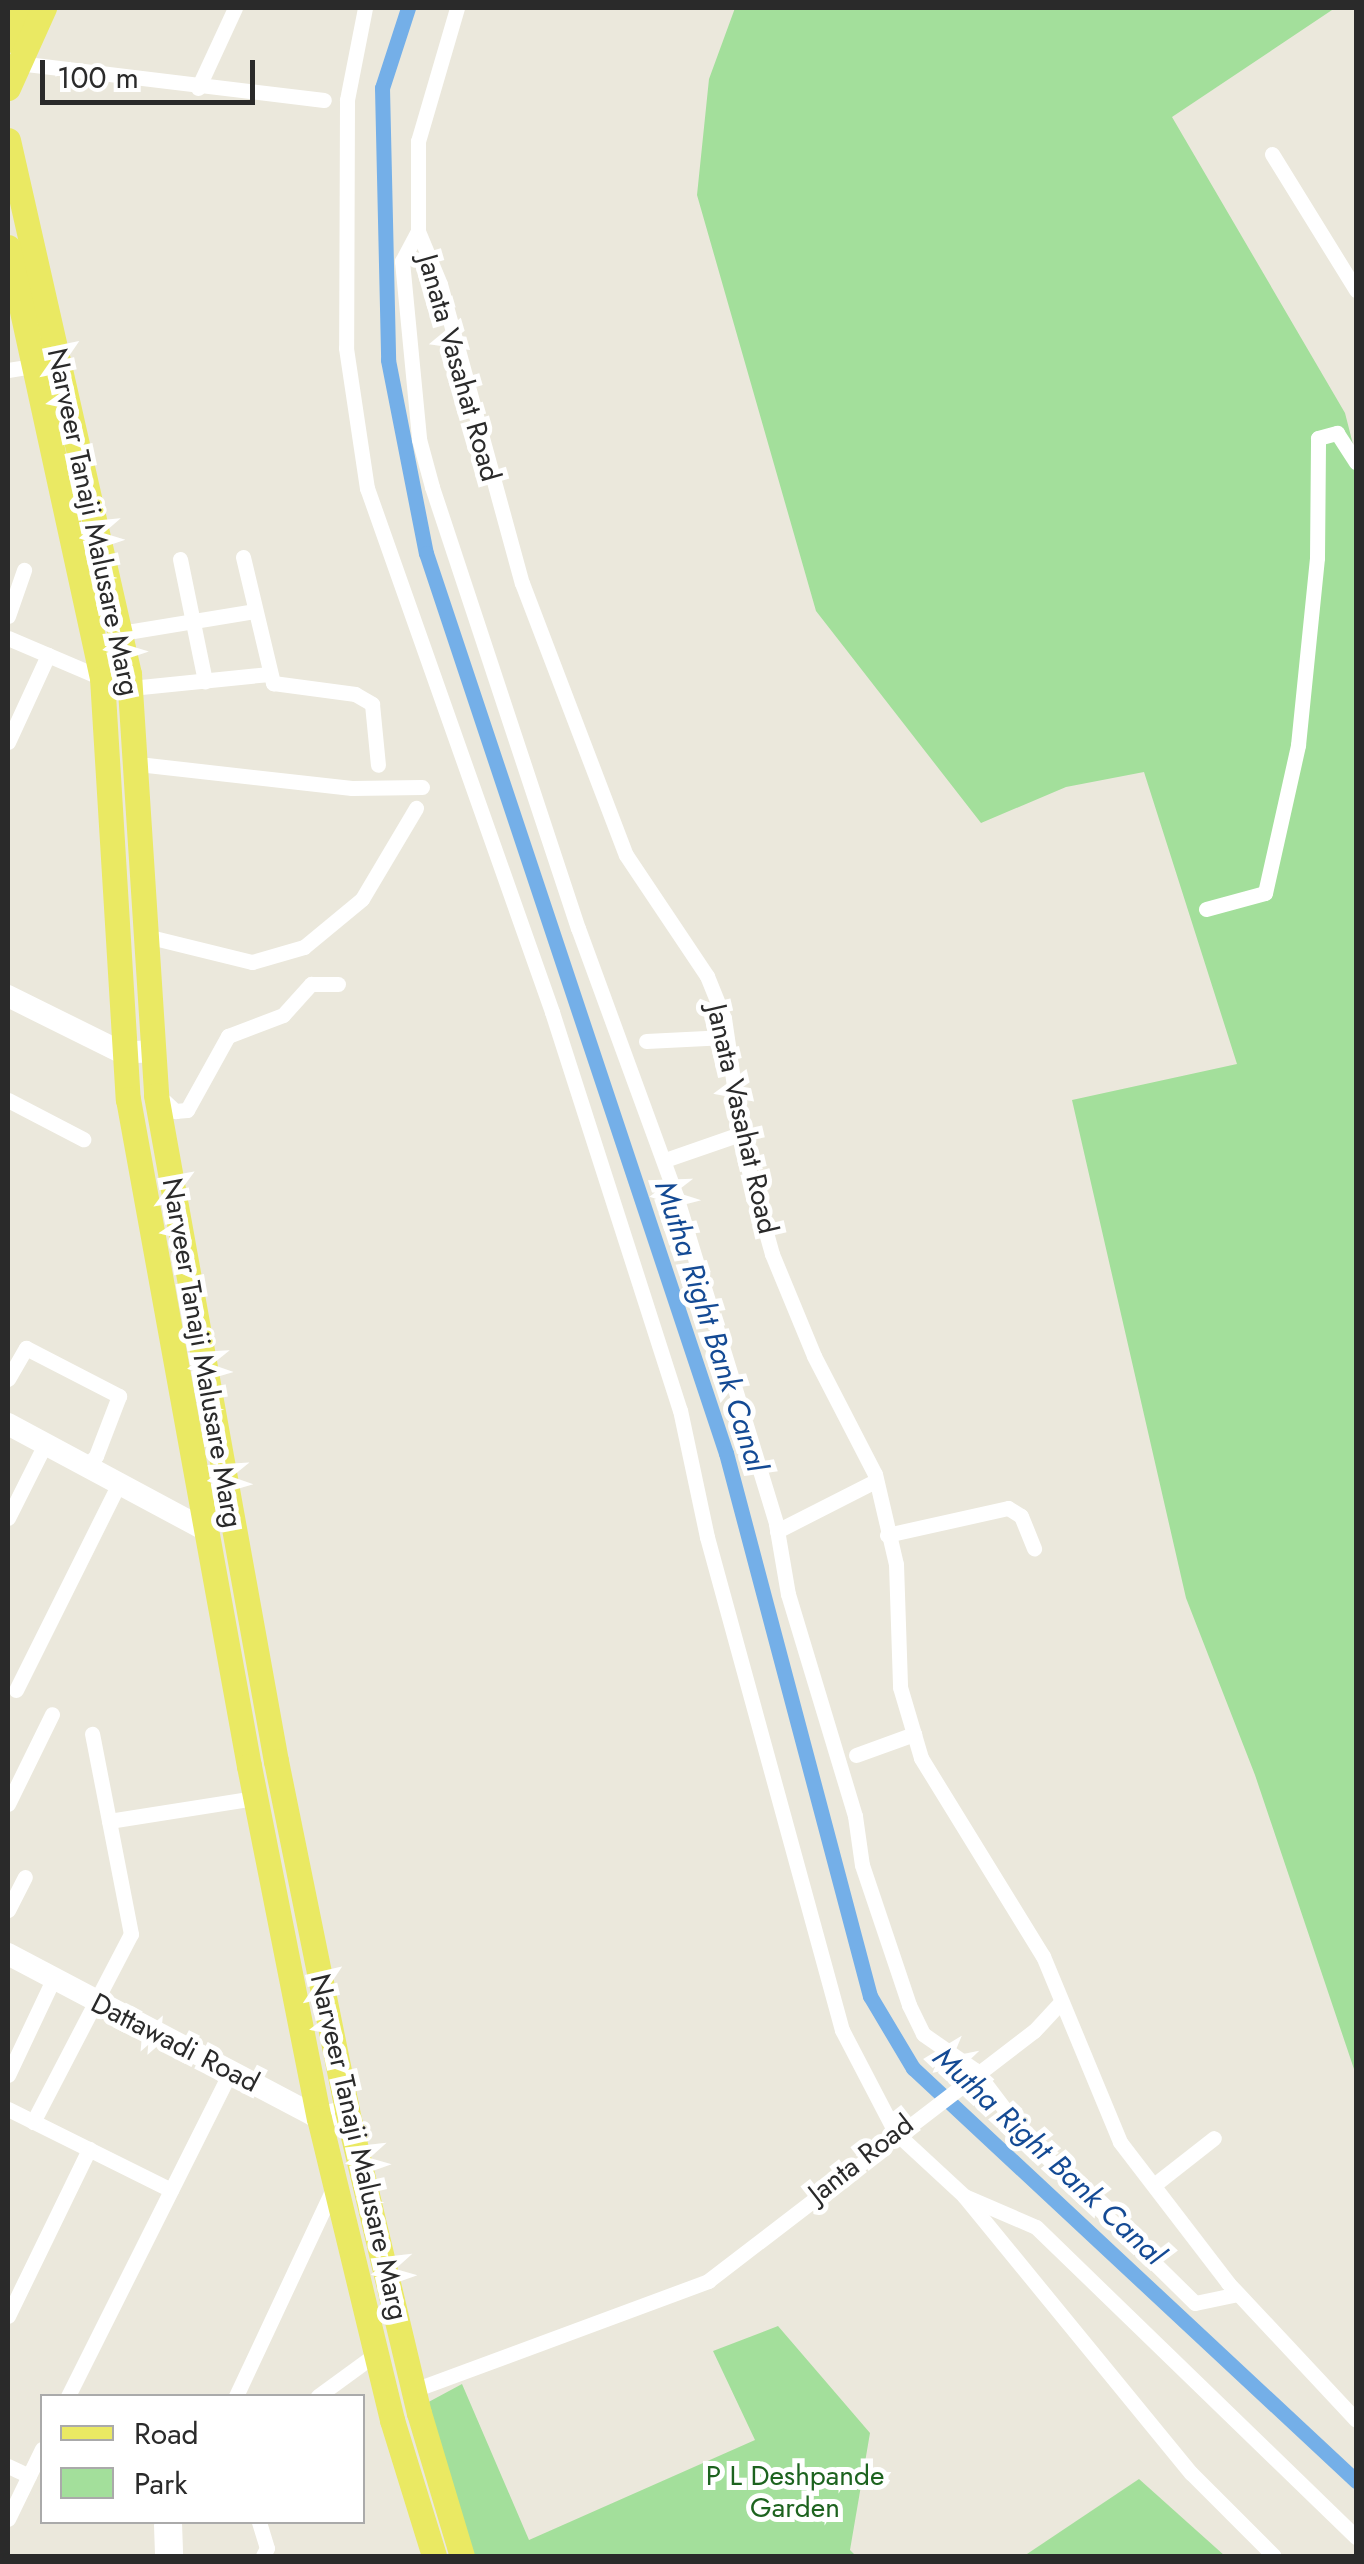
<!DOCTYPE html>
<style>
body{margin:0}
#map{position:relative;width:1364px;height:2564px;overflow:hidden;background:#ebe8dc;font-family:Jost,sans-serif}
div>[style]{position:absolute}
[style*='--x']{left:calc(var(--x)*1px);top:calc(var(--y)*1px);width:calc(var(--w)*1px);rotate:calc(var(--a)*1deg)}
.green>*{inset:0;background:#a3df9b}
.canal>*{height:15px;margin:-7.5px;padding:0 7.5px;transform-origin:7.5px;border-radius:7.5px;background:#74afe8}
.street>*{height:15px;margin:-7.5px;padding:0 7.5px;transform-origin:7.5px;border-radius:7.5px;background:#fff}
.secondary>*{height:22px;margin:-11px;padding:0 11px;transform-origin:11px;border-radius:11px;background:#fff}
.primary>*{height:25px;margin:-12.5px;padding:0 12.5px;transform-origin:12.5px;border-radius:12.5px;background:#eae963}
span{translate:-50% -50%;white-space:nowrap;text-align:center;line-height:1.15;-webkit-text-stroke:10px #fff;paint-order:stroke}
.street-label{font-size:28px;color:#2a2a2a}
.park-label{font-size:28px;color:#1d631f}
.water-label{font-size:30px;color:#144a94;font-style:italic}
.frame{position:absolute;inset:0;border:10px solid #2a2a2a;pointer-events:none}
.legend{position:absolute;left:40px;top:2394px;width:325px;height:130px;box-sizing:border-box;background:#fff;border:2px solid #aaa;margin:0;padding:12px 18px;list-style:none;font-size:30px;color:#2a2a2a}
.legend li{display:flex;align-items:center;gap:20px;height:50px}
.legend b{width:50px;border:2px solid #aaa}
.scale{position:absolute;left:40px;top:60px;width:215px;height:45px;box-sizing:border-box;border:5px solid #2a2a2a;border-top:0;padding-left:12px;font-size:30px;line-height:35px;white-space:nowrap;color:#2a2a2a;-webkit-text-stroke:8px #fff;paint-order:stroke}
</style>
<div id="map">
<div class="green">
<div style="clip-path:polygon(735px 8px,1335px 8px,1172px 117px,1345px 413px,1356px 456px,1356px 2075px,1255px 1775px,1186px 1598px,1072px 1100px,1237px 1064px,1144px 772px,1066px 787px,981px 823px,816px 611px,697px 195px,709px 79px)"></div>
<div style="clip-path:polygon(778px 2326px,870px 2433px,850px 2550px,856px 2556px,473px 2556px,423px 2405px,462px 2384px,529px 2540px,755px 2440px,713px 2351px)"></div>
<div style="clip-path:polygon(1139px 2479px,1225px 2556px,1024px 2556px)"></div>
</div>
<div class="canal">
<div style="--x:408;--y:8;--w:84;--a:108"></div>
<div style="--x:382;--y:88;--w:272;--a:88.7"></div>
<div style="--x:388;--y:360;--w:197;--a:78.9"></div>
<div style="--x:426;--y:553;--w:949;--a:71.57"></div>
<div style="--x:726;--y:1453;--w:562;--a:75.15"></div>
<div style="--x:870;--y:1996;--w:84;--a:59.2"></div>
<div style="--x:913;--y:2068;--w:606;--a:42.99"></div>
</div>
<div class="street">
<div style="--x:365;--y:8;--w:94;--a:101.1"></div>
<div style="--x:347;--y:100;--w:248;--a:90.2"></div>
<div style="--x:346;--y:348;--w:142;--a:81.5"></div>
<div style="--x:367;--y:488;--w:556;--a:70.55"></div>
<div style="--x:552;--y:1012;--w:418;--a:72.2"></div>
<div style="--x:680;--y:1410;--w:130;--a:78"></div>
<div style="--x:707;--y:1537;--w:511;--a:74.69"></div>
<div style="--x:842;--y:2030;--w:115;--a:62.5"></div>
<div style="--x:895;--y:2132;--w:94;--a:42.8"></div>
<div style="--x:964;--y:2196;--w:358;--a:50.7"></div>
<div style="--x:1191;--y:2473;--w:117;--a:45"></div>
<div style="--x:457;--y:8;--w:139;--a:106.3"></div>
<div style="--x:418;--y:141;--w:90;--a:90"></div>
<div style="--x:418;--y:231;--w:57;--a:67.5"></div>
<div style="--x:440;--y:284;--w:310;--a:74.7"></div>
<div style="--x:522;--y:583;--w:291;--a:69.1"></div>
<div style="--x:626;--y:855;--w:146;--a:56.2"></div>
<div style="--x:707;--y:976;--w:45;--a:68"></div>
<div style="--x:724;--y:1018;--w:136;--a:81.6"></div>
<div style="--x:744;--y:1153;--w:105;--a:74.5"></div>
<div style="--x:772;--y:1254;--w:110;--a:67.6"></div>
<div style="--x:814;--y:1356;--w:133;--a:62.7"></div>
<div style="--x:875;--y:1474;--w:92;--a:76.9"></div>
<div style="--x:896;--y:1564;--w:123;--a:88.1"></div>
<div style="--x:900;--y:1687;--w:74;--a:73.5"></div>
<div style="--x:921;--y:1758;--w:233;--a:58.4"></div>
<div style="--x:1043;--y:1956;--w:201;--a:67.5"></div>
<div style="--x:1120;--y:2142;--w:178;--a:52.5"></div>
<div style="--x:1228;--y:2283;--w:187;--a:46.9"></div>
<div style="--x:18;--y:63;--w:308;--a:6.9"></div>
<div style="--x:198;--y:88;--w:88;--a:-65.2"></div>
<div style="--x:1272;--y:154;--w:160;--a:58.3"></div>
<div style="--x:418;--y:231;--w:34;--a:118"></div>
<div style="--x:402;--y:261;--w:179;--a:84.5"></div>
<div style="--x:419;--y:439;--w:50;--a:74.8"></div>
<div style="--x:432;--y:487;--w:465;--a:71.7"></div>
<div style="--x:578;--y:928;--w:285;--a:69.9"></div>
<div style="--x:676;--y:1196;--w:343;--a:73"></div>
<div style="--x:776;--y:1524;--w:71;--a:80.3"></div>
<div style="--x:788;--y:1594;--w:232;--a:73.2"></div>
<div style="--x:855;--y:1816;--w:49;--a:81.9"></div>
<div style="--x:862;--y:1865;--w:148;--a:71.4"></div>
<div style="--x:909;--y:2005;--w:32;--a:64"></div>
<div style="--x:923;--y:2034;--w:63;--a:34.7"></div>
<div style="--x:975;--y:2070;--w:83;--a:52.9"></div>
<div style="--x:1025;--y:2136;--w:238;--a:44.5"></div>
<div style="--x:1195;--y:2303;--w:44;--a:-11.8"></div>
<div style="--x:8;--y:370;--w:26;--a:-9"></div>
<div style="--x:243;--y:557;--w:130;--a:76.6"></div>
<div style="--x:273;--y:683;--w:83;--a:7.6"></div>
<div style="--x:355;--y:694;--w:20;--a:30"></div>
<div style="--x:372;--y:704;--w:61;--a:84.4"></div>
<div style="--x:180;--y:559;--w:125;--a:78.4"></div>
<div style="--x:8;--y:616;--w:49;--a:-70.8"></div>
<div style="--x:121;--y:633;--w:136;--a:-9.3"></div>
<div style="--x:8;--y:638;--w:102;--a:23.1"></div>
<div style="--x:131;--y:688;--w:139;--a:-5.8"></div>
<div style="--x:8;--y:742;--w:96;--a:-65.3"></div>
<div style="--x:138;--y:764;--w:215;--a:6.4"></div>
<div style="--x:352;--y:788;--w:70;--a:-0.8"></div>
<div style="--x:1206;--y:909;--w:61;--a:-15.2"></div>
<div style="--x:1265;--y:893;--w:152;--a:-77.4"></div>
<div style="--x:1298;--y:745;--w:188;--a:-84.2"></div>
<div style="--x:1317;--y:558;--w:120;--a:-89.5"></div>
<div style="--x:1318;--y:438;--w:20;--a:-15"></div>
<div style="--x:1337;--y:433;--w:35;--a:57"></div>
<div style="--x:146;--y:936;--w:109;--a:13.8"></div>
<div style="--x:252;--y:962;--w:54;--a:-16.1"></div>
<div style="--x:304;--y:947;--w:75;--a:-39.6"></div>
<div style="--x:362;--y:899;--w:106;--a:-59.3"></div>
<div style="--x:646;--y:1041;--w:80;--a:-2.9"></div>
<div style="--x:160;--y:1097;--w:21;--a:43"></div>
<div style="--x:175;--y:1111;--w:12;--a:-5"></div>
<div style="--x:187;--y:1110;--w:85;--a:-61"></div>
<div style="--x:228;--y:1036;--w:59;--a:-20.9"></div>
<div style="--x:283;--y:1015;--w:42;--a:-47.9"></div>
<div style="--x:311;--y:984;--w:27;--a:0"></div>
<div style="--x:8;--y:1100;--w:85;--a:27.5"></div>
<div style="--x:665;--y:1160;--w:79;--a:-19.1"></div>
<div style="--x:8;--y:1379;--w:36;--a:-60"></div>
<div style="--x:26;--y:1348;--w:105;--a:27.3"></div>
<div style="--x:119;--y:1396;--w:64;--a:111"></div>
<div style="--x:96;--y:1456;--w:14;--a:135"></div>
<div style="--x:8;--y:1518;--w:83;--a:-63.4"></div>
<div style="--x:777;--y:1531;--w:110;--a:-27"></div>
<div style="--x:887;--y:1535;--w:124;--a:-12.6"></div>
<div style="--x:1008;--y:1508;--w:15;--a:32"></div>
<div style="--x:1021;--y:1516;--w:35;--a:68"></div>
<div style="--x:16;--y:1690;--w:231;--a:-63.5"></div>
<div style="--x:856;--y:1755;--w:62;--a:-19.9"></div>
<div style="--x:8;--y:1804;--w:100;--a:-63.9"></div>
<div style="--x:109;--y:1821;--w:148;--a:-9"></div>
<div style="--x:8;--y:1910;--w:37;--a:-63"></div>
<div style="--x:8;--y:2075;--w:105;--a:-64.7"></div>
<div style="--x:8;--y:2109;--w:182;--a:26.4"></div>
<div style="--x:33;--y:2122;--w:212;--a:-62.5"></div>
<div style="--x:131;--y:1934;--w:204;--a:-101"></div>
<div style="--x:1154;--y:2185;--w:76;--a:-38.1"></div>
<div style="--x:964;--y:2196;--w:78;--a:23.3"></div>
<div style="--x:1036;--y:2227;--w:446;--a:44.1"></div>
<div style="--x:8;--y:2316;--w:186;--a:-64.1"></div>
<div style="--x:414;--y:2390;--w:314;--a:-20.3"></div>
<div style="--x:708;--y:2281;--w:411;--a:-37.5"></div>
<div style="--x:1034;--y:2031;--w:37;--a:-47"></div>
<div style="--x:68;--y:2396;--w:362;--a:-63.4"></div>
<div style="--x:236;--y:2396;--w:233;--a:-64.9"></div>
<div style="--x:318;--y:2396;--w:73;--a:-36.1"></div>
<div style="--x:8;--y:2466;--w:23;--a:25"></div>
<div style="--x:8;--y:2519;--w:78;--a:-64.1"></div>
<div style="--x:174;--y:2522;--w:34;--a:88"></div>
<div style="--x:259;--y:2522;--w:27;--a:73"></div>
<div style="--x:267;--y:2548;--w:9;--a:117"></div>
<div style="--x:161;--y:2525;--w:31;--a:88"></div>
</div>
<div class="secondary">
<div style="--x:8;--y:996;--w:128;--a:26.4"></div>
<div style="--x:123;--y:1053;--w:28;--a:-4"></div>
<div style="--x:8;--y:1424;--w:225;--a:28.2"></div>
<div style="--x:8;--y:1954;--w:352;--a:27.8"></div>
<div style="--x:319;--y:2118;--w:29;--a:-14"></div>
</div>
<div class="primary">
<div style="--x:8;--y:40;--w:35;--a:-68"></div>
<div style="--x:8;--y:88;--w:88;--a:-65.8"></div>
<div style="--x:8;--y:140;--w:548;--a:77.23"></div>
<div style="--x:129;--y:674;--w:422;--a:86.3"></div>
<div style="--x:156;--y:1095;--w:677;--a:79.79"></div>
<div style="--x:276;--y:1761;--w:357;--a:78.5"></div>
<div style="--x:347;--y:2111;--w:310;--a:76.6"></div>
<div style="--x:419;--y:2413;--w:149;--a:73.3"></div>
<div style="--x:8;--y:247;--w:441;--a:77.7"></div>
<div style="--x:102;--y:678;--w:422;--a:86.5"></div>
<div style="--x:128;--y:1099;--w:678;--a:79.72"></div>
<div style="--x:249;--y:1766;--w:359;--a:78.8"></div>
<div style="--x:319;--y:2118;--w:311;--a:76.4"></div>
<div style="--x:392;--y:2420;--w:142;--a:72.8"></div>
</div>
<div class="street-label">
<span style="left:459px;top:368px;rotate:74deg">Janata Vasahat Road</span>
<span style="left:93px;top:522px;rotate:78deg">Narveer Tanaji Malusare Marg</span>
<span style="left:742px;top:1119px;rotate:77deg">Janata Vasahat Road</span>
<span style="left:202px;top:1353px;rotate:80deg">Narveer Tanaji Malusare Marg</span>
<span style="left:175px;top:2043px;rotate:27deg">Dattawadi Road</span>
<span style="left:359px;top:2147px;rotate:77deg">Narveer Tanaji Malusare Marg</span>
<span style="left:861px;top:2159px;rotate:-38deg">Janta Road</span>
</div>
<div class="park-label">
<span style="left:795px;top:2492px">P L Deshpande<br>Garden</span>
</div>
<div class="water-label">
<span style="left:711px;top:1326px;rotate:72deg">Mutha Right Bank Canal</span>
<span style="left:1049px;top:2156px;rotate:43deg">Mutha Right Bank Canal</span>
</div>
<div class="frame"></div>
<ul class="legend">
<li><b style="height:12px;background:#eae963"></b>Road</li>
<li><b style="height:28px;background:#a3df9b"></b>Park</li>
</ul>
<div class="scale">100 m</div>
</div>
